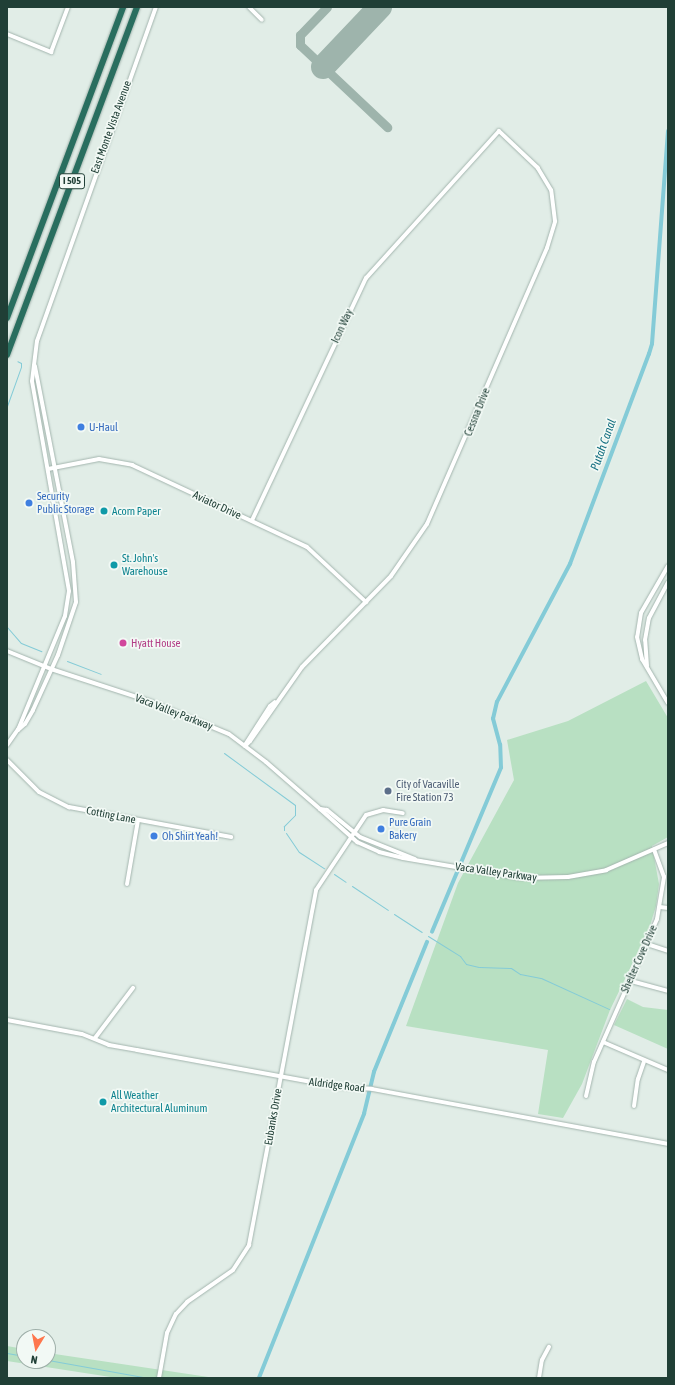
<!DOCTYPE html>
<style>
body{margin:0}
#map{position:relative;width:675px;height:1385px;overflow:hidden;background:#e1ede7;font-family:"Asap Condensed",sans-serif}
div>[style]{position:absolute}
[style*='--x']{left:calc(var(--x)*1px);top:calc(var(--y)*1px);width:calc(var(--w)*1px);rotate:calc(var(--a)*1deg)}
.green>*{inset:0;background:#b8e0c2}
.stream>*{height:1px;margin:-0.5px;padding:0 0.5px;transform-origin:0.5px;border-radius:0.5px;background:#84cbd7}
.canal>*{height:3.5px;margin:-1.75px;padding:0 1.75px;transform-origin:1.75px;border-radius:1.75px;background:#84cbd7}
.taxiway>*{height:9px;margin:-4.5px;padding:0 4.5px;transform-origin:4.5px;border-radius:4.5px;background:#9eb4ac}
.runway>*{height:24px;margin:-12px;padding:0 12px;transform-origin:12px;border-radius:12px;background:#9eb4ac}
.roads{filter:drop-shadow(0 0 1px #a3b5ae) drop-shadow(0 0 1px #a3b5ae)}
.minor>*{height:4px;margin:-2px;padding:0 2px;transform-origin:2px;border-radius:2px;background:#fff}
.highway>*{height:5.5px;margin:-2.75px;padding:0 2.75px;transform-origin:2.75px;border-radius:2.75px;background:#296e5f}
.dots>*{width:11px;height:11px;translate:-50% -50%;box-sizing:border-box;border:2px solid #f2f9f5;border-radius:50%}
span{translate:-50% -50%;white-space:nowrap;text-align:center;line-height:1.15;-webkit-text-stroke:3.5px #f2f9f5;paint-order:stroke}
.shield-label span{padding:1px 3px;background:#f2f9f5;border:1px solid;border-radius:3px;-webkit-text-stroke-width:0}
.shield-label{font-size:10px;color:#203f36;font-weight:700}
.street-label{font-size:11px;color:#203f36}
.shop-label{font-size:11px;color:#366cbe}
.left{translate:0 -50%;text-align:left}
.culture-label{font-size:11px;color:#0d838f}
.hotel-label{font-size:11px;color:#b23c85}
.service-label{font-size:11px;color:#4e5e75}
.water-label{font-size:12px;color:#146f80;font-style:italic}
.frame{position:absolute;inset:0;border:8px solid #203f36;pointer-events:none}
.north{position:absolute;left:16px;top:1329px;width:40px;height:40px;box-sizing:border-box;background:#f2f9f5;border:1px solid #9eafa9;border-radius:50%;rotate:190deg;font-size:11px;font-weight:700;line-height:16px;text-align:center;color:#203f36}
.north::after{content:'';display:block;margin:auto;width:14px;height:18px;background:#fe774e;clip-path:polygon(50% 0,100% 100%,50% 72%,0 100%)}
</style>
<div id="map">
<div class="green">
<div style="clip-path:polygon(646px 681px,668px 718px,668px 837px,652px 846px,659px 884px,656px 906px,649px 929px,610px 1010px,582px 1084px,563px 1118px,538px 1114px,548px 1050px,406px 1026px,458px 883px,514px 780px,507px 740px,568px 721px)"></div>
<div style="clip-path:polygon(627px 999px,643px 1007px,668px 1010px,668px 1049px,614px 1025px)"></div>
<div style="clip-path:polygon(7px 1346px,24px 1349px,24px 1361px,48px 1361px,48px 1353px,215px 1378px,117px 1378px,7px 1361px)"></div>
</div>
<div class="stream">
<div style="--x:7;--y:406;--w:41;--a:-70.3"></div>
<div style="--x:21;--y:367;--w:4;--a:-90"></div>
<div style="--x:21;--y:363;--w:4;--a:-153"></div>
<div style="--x:7;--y:627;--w:21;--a:49"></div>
<div style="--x:21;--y:643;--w:22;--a:22"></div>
<div style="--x:67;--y:661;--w:36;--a:21"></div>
<div style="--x:224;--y:753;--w:88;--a:36.2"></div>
<div style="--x:295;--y:805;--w:10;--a:90"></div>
<div style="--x:295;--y:815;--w:16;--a:135"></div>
<div style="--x:284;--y:826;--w:4;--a:90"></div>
<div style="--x:286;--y:833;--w:23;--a:56"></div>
<div style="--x:299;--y:852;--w:30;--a:33"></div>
<div style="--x:334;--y:874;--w:14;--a:34"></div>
<div style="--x:352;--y:886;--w:43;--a:33.7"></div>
<div style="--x:394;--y:914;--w:33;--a:33"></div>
<div style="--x:428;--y:936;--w:38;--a:32"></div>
<div style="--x:460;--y:956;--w:10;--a:53"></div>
<div style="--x:466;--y:964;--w:13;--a:13"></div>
<div style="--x:479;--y:967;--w:32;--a:2"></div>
<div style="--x:511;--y:968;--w:11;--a:34"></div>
<div style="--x:520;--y:974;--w:21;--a:11"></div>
<div style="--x:541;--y:978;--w:75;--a:24.5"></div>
<div style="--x:7;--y:1353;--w:17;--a:10"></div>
<div style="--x:48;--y:1360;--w:102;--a:10.2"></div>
</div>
<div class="canal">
<div style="--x:432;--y:932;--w:178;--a:-67.2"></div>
<div style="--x:501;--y:768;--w:23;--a:-92"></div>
<div style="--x:500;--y:745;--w:27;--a:-105"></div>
<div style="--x:493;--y:719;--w:17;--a:-77"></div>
<div style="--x:497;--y:702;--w:156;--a:-62.1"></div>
<div style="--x:570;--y:564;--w:224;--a:-69.4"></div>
<div style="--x:649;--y:354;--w:10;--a:-73"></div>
<div style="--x:652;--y:344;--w:213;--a:-85.7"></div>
<div style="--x:259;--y:1378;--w:284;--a:-68.3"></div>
<div style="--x:364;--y:1114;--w:43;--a:-76.6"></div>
<div style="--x:374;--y:1072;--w:140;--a:-67.8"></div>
</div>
<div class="taxiway">
<div style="--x:327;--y:7;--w:39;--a:134"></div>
<div style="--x:300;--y:35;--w:10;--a:90"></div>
<div style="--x:300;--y:45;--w:120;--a:43.3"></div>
</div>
<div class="runway">
<div style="--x:323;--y:67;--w:83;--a:-46.5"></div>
</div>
<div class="roads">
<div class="minor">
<div style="--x:249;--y:7;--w:18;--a:45"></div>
<div style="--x:7;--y:34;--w:48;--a:22.2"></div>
<div style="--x:51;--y:52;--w:48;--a:-69.3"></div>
<div style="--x:48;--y:469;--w:52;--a:-11.1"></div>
<div style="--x:99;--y:459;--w:34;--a:10"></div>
<div style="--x:132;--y:465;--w:193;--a:25.1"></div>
<div style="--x:307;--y:547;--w:81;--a:43"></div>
<div style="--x:668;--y:566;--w:54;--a:119.9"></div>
<div style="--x:641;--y:613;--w:24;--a:99"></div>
<div style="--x:637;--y:637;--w:23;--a:77"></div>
<div style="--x:642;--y:659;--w:51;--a:59.4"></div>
<div style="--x:7;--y:651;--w:48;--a:22.2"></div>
<div style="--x:51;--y:669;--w:106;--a:18.1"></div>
<div style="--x:152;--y:702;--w:83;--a:22.6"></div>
<div style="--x:229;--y:734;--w:46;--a:37.1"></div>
<div style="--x:266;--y:762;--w:72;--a:41"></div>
<div style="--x:647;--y:666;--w:26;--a:-94"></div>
<div style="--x:645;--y:640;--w:22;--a:-80"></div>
<div style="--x:649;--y:618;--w:40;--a:-62"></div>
<div style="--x:18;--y:730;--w:123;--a:-67.6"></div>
<div style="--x:65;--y:616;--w:25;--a:-81"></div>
<div style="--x:69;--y:591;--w:213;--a:-100"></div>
<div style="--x:32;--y:381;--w:40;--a:-82.9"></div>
<div style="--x:37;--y:341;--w:355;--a:-70.4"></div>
<div style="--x:18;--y:730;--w:9;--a:-41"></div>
<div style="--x:25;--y:724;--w:16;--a:-60"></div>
<div style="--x:33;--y:710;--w:60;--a:-65.6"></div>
<div style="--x:58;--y:655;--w:56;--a:-71.2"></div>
<div style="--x:76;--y:602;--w:40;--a:-94.3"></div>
<div style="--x:73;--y:562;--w:200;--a:-101"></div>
<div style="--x:7;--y:745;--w:21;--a:-55"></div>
<div style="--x:245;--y:745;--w:46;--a:-57.3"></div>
<div style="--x:270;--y:706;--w:6;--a:-39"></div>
<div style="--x:245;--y:746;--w:7;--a:-45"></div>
<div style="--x:250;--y:741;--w:90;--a:-54.9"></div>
<div style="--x:302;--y:667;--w:127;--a:-45.6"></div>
<div style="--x:391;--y:576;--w:63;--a:-55.3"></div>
<div style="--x:427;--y:524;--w:301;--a:-66.5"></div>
<div style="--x:547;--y:248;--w:28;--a:-73"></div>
<div style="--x:555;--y:221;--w:31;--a:-97"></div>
<div style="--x:551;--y:190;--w:26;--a:-121"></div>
<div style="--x:538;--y:168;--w:54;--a:-136.5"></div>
<div style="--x:499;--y:131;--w:198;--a:132.1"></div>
<div style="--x:366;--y:278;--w:268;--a:115.2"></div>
<div style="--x:7;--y:760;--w:45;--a:45"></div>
<div style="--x:39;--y:792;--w:34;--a:27"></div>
<div style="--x:69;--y:807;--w:165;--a:10.5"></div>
<div style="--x:415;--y:859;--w:59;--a:-158.2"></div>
<div style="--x:360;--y:837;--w:43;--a:-140.7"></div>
<div style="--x:327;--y:810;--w:7;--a:-172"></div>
<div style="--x:320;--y:809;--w:50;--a:41.7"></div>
<div style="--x:357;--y:842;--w:24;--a:24"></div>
<div style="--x:379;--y:852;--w:25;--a:14"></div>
<div style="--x:403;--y:858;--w:119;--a:9.7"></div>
<div style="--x:520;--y:878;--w:48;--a:-1.2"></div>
<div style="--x:568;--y:877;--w:39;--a:-10"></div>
<div style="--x:606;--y:870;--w:68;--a:-23.5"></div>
<div style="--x:127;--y:884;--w:65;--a:-80.2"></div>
<div style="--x:660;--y:907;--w:8;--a:7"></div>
<div style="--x:647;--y:944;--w:22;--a:18"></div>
<div style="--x:631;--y:981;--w:38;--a:15"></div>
<div style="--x:7;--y:1020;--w:76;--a:10.6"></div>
<div style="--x:82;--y:1034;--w:29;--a:22"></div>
<div style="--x:109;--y:1045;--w:28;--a:10"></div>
<div style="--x:137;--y:1050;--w:204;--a:10.4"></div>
<div style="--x:338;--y:1087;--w:34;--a:3"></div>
<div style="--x:372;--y:1089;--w:301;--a:10.5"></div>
<div style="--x:95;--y:1038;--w:63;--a:-52.8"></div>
<div style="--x:603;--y:1042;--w:71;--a:23.3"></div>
<div style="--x:586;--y:1096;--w:35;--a:-77"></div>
<div style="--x:594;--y:1062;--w:156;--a:-66.2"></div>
<div style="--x:657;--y:919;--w:43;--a:-80.5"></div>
<div style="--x:664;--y:877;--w:29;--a:-110"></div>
<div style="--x:634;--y:1106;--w:27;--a:-82"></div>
<div style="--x:638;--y:1079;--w:18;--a:-71"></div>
<div style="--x:159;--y:1378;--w:46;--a:-79.9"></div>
<div style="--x:167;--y:1333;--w:21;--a:-65"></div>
<div style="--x:176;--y:1314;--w:16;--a:-47"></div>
<div style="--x:187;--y:1302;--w:56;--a:-34.8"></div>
<div style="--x:233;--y:1270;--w:30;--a:-57"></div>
<div style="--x:249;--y:1245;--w:361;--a:-79.3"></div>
<div style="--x:316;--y:890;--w:90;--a:-56.3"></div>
<div style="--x:366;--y:815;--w:18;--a:-16"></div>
<div style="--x:383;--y:810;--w:20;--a:9"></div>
<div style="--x:539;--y:1378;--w:18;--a:-81"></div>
<div style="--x:542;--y:1360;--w:15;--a:-62"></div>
</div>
<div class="highway">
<div style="--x:7;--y:318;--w:332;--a:-69.5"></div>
<div style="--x:7;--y:355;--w:371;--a:-69.5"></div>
</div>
</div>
<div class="dots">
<div style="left:81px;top:427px;background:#3f7fe0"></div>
<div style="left:29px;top:503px;background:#3f7fe0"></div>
<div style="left:104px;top:511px;background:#0f9aa8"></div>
<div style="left:114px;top:565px;background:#0f9aa8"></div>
<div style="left:123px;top:643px;background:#d1479c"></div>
<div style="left:388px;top:791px;background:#5c6f8a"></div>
<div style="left:381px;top:829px;background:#3f7fe0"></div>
<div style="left:154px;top:836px;background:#3f7fe0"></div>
<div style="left:103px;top:1102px;background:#0f9aa8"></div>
</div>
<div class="shield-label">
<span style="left:72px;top:181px">I 505</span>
</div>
<div class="street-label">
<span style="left:111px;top:127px;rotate:-70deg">East Monte Vista Avenue</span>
<span style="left:342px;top:326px;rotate:-65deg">Icon Way</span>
<span style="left:477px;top:412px;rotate:-68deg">Cessna Drive</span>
<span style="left:217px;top:505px;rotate:25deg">Aviator Drive</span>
<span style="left:174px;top:712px;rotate:21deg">Vaca Valley Parkway</span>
<span style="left:111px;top:815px;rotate:11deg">Cotting Lane</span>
<span style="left:496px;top:872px;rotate:8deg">Vaca Valley Parkway</span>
<span style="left:639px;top:959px;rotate:-66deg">Shelter Cove Drive</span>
<span style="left:337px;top:1085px;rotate:7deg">Aldridge Road</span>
<span style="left:273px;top:1117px;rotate:-80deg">Eubanks Drive</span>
</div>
<div class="shop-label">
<span class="left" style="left:89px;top:427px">U-Haul</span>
<span class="left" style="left:37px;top:503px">Security<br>Public Storage</span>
<span class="left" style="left:389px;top:829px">Pure Grain<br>Bakery</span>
<span class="left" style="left:162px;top:836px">Oh Shirt Yeah!</span>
</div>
<div class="culture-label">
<span class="left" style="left:112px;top:511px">Acorn Paper</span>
<span class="left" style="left:122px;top:565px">St. John's<br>Warehouse</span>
<span class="left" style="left:111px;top:1102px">All Weather<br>Architectural Aluminum</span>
</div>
<div class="hotel-label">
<span class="left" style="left:131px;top:643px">Hyatt House</span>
</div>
<div class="service-label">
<span class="left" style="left:396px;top:791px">City of Vacaville<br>Fire Station 73</span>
</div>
<div class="water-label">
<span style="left:604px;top:445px;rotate:-70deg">Putah Canal</span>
</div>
<div class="frame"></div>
<div class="north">N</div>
</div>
